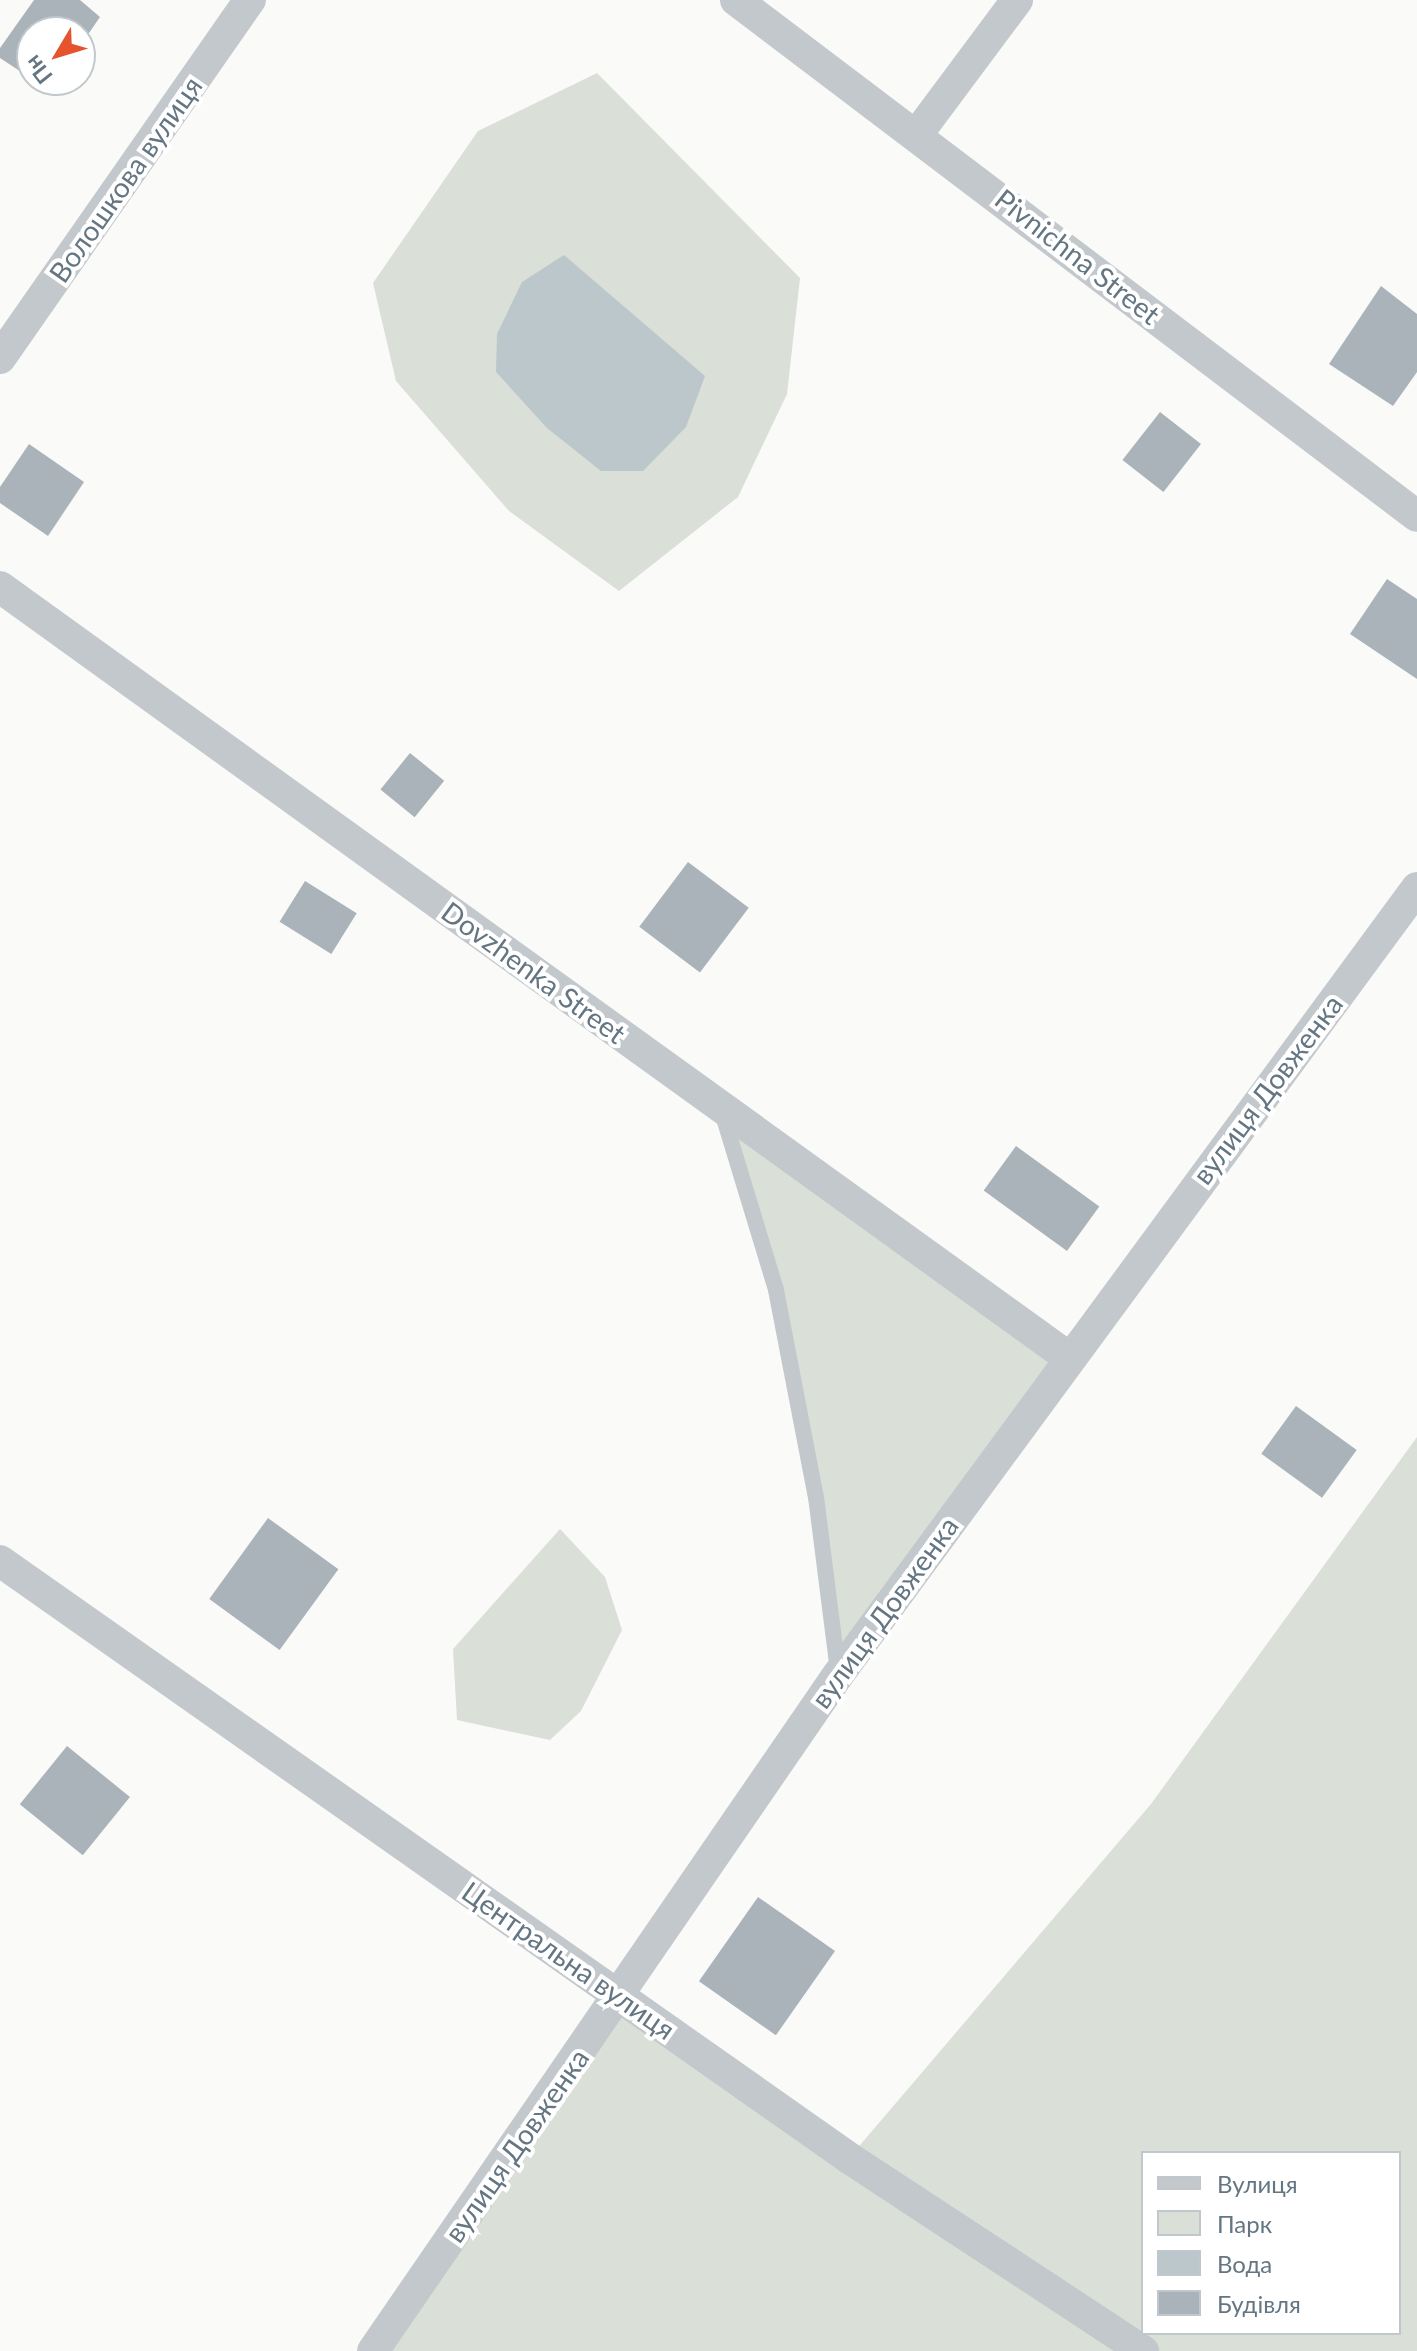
<!DOCTYPE html>
<meta charset="utf-8">
<style>
body{margin:0}
#map{position:relative;width:1417px;height:2351px;overflow:hidden;background:#fafaf8;font-family:Lato,sans-serif}
div>[style]{position:absolute}
[style*='--x']{left:calc(var(--x)*1px);top:calc(var(--y)*1px);width:calc(var(--w)*1px);rotate:calc(var(--a)*1deg)}
.green>*{inset:0;background:#dadfd7}
.water>*{inset:0;background:#bbc7cb}
.building>*{inset:0;background:#aab3b9;transform-origin:0 0}
.service>*{height:16px;margin:-8px;padding:0 8px;transform-origin:8px;border-radius:8px;background:#c3c8cc}
.minor>*{height:32px;margin:-16px;padding:0 16px;transform-origin:16px;border-radius:16px;background:#c3c8cc}
span{translate:-50% -50%;white-space:nowrap;text-align:center;line-height:1.15;-webkit-text-stroke:8px #fff;paint-order:stroke}
.street-label{font-size:28px;color:#657683}
.legend{position:absolute;left:1141px;top:2151px;width:260px;height:184px;box-sizing:border-box;background:#fff;border:2px solid #c1c8cd;margin:0;padding:10px 14px;list-style:none;font-size:24px;color:#657683}
.legend li{display:flex;align-items:center;gap:16px;height:40px}
.legend b{width:40px;border:2px solid #c1c8cd}
.north{position:absolute;left:16px;top:16px;width:80px;height:80px;box-sizing:border-box;background:#fff;border:2px solid #c1c8cd;border-radius:50%;rotate:232deg;font-size:22px;font-weight:700;line-height:32px;text-align:center;color:#657683}
.north::after{content:'';display:block;margin:auto;width:28px;height:36px;background:#e5542d;clip-path:polygon(50% 0,100% 100%,50% 72%,0 100%)}
</style>
<div id="map">
<div class="green">
<div style="clip-path:polygon(597px 73px,800px 278px,787px 394px,738px 497px,619px 591px,509px 511px,396px 381px,373px 283px,478px 131px)"></div>
<div style="clip-path:polygon(720px 1106px,1059px 1369px,838px 1675px,776px 1290px)"></div>
<div style="clip-path:polygon(evenodd,1417px 1437px,1417px 2351px,358px 2351px,620px 1996px,849px 2158px,1151px 1804px,1417px 1437px,1143px 2153px,1399px 2153px,1399px 2333px,1143px 2333px,1143px 2153px)"></div>
<div style="clip-path:polygon(560px 1529px,605px 1577px,622px 1630px,581px 1711px,550px 1740px,457px 1720px,453px 1649px)"></div>
</div>
<div class="water">
<div style="clip-path:polygon(564px 255px,705px 376px,686px 427px,643px 471px,601px 471px,547px 428px,496px 372px,497px 334px,522px 282px)"></div>
</div>
<div class="building">
<div style="clip-path:polygon(34px 0,80px 0,100px 17px,80px 46px,80px 32px,32px 32px,32px 79px,0 58px,0 48px)"></div>
<div style="clip-path:polygon(33px 80px,57px 80px,49px 91px)"></div>
<div style="clip-path:polygon(1381px 286px,1417px 314px,1417px 372px,1393px 406px,1329px 364px)"></div>
<div style="left:1160px;top:412px;width:52px;height:61px;rotate:38deg"></div>
<div style="clip-path:polygon(29px 444px,84px 482px,48px 536px,0 503px,0 487px)"></div>
<div style="clip-path:polygon(1387px 579px,1417px 599px,1417px 679px,1350px 634px)"></div>
<div style="left:410px;top:753px;width:44px;height:47px;rotate:39deg"></div>
<div style="left:688px;top:862px;width:76px;height:81px;rotate:37deg"></div>
<div style="left:305px;top:881px;width:61px;height:48px;rotate:32deg"></div>
<div style="left:1016px;top:1146px;width:103px;height:55px;rotate:36deg"></div>
<div style="left:1296px;top:1406px;width:75px;height:59px;rotate:36deg"></div>
<div style="left:268px;top:1518px;width:87px;height:100px;rotate:36deg"></div>
<div style="left:67px;top:1746px;width:81px;height:75px;rotate:39deg"></div>
<div style="left:758px;top:1897px;width:94px;height:103px;rotate:35deg"></div>
</div>
<div class="service">
<div style="--x:722;--y:1112;--w:186;--a:73.1"></div>
<div style="--x:776;--y:1290;--w:211;--a:79.1"></div>
<div style="--x:816;--y:1497;--w:175;--a:82.8"></div>
</div>
<div class="minor">
<div style="--x:736;--y:0;--w:854;--a:37.15"></div>
<div style="--x:918;--y:133;--w:166;--a:-53.3"></div>
<div style="--x:0;--y:358;--w:437;--a:-55.1"></div>
<div style="--x:0;--y:587;--w:1317;--a:35.79"></div>
<div style="--x:0;--y:1561;--w:1038;--a:35.11"></div>
<div style="--x:849;--y:2158;--w:352;--a:33.3"></div>
<div style="--x:373;--y:2351;--w:820;--a:-55.48"></div>
<div style="--x:838;--y:1675;--w:977;--a:-53.66"></div>
</div>
<div class="street-label">
<span style="left:125px;top:179px;rotate:-55deg">Волошкова вулиця</span>
<span style="left:1078px;top:256px;rotate:38deg">Pivnichna Street</span>
<span style="left:534px;top:972px;rotate:36deg">Dovzhenka Street</span>
<span style="left:1267px;top:1089px;rotate:-53deg">вулиця Довженка</span>
<span style="left:884px;top:1612px;rotate:-54deg">вулиця Довженка</span>
<span style="left:569px;top:1960px;rotate:35deg">Центральна вулиця</span>
<span style="left:516px;top:2145px;rotate:-55deg">вулиця Довженка</span>
</div>
<ul class="legend">
<li><b style="height:10px;background:#c3c8cc"></b>Вулиця</li>
<li><b style="height:22px;background:#dadfd7"></b>Парк</li>
<li><b style="height:22px;background:#bbc7cb"></b>Вода</li>
<li><b style="height:22px;background:#aab3b9"></b>Будівля</li>
</ul>
<div class="north">Пн</div>
</div>
